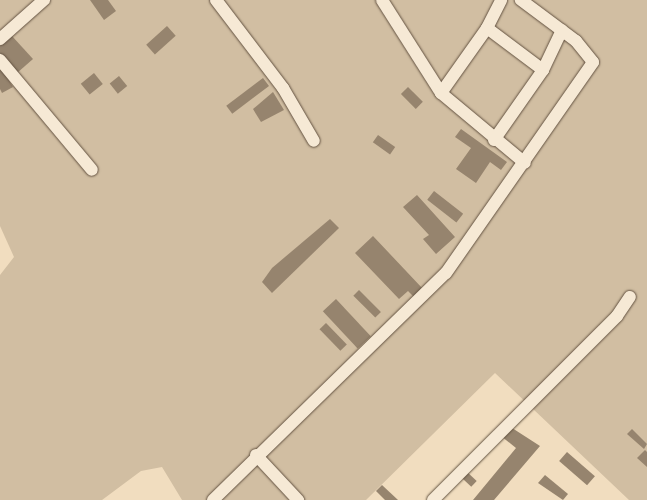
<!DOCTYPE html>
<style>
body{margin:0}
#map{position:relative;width:647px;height:500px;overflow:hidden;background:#f1ddbf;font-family:Vollkorn,serif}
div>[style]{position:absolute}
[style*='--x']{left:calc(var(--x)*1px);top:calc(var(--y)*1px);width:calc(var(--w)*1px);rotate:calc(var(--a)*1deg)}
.green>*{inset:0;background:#d1bea2}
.building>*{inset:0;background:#96846e;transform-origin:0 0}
.roads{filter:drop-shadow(0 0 1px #635241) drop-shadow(0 0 1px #635241)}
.minor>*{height:12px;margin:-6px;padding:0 6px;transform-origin:6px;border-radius:6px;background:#f6e9d5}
span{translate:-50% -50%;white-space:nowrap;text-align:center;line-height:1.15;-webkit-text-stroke:4px #f6e9d5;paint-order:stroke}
</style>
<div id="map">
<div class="green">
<div style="clip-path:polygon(0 0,647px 0,647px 500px,629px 500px,495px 373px,366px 500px,182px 500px,162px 467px,141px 471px,102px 500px,0 500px,0 275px,14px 257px,0 226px)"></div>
</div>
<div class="building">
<div style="clip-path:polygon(90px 0,108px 0,116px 11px,104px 20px)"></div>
<div style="left:167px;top:26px;width:13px;height:28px;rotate:48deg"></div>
<div style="clip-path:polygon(12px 36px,33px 59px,17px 73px,0 53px,0 46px)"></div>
<div style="clip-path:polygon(0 66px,13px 87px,2px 93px,0 89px)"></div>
<div style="left:94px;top:73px;width:14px;height:17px;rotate:51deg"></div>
<div style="left:119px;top:76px;width:13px;height:12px;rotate:51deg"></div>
<div style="left:263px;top:78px;width:10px;height:46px;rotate:53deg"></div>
<div style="left:408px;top:87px;width:21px;height:10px;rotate:45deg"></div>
<div style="clip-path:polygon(273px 92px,284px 110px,261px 122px,253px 109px)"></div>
<div style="clip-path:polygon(461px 129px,507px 162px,501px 170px,490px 162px,476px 183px,456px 169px,471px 148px,455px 137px)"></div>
<div style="left:378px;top:135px;width:21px;height:9px;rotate:35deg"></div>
<div style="left:434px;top:191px;width:37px;height:11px;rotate:38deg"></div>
<div style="clip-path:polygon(417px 195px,455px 237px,436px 254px,423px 239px,429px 235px,403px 207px)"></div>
<div style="clip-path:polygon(330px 219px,339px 228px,272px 293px,262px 282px,272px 268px)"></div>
<div style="clip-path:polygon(373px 236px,423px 289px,414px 297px,408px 291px,399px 299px,355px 253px)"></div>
<div style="left:359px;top:290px;width:31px;height:8px;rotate:45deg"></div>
<div style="left:336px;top:299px;width:51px;height:18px;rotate:47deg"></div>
<div style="left:326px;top:323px;width:30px;height:9px;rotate:46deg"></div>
<div style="clip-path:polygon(509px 426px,540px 446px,494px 500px,473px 500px,516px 448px,501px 436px)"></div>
<div style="clip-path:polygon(632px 429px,647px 444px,644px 449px,627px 434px)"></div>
<div style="clip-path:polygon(645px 450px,647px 452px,647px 467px,637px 458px)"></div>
<div style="left:567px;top:452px;width:37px;height:12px;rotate:41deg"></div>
<div style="left:465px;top:470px;width:16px;height:8px;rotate:43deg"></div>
<div style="clip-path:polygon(545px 475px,568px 494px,563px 500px,538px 483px)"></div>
<div style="clip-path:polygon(382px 485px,398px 500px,385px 500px,376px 491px)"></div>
</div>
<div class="roads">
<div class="minor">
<div style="--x:216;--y:0;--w:111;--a:52.7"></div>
<div style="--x:283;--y:88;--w:61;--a:59.7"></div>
<div style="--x:382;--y:0;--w:110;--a:57.6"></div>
<div style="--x:441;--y:93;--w:109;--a:39.8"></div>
<div style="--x:487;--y:28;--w:70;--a:36.9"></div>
<div style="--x:0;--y:39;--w:59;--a:-41.6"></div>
<div style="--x:0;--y:60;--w:143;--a:50.1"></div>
<div style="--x:441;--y:93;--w:80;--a:-54.7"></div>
<div style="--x:487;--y:28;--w:31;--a:-63"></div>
<div style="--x:494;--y:140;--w:85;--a:-55"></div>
<div style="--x:543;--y:70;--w:44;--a:-64.6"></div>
<div style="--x:256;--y:455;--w:62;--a:47"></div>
<div style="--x:213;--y:500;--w:325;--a:-44.3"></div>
<div style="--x:446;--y:273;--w:257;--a:-55.1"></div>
<div style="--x:593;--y:62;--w:27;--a:-129"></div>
<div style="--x:576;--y:41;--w:69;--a:-143.3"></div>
<div style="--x:433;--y:500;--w:260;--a:-45"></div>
<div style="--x:617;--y:316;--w:23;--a:-56"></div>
</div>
</div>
</div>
